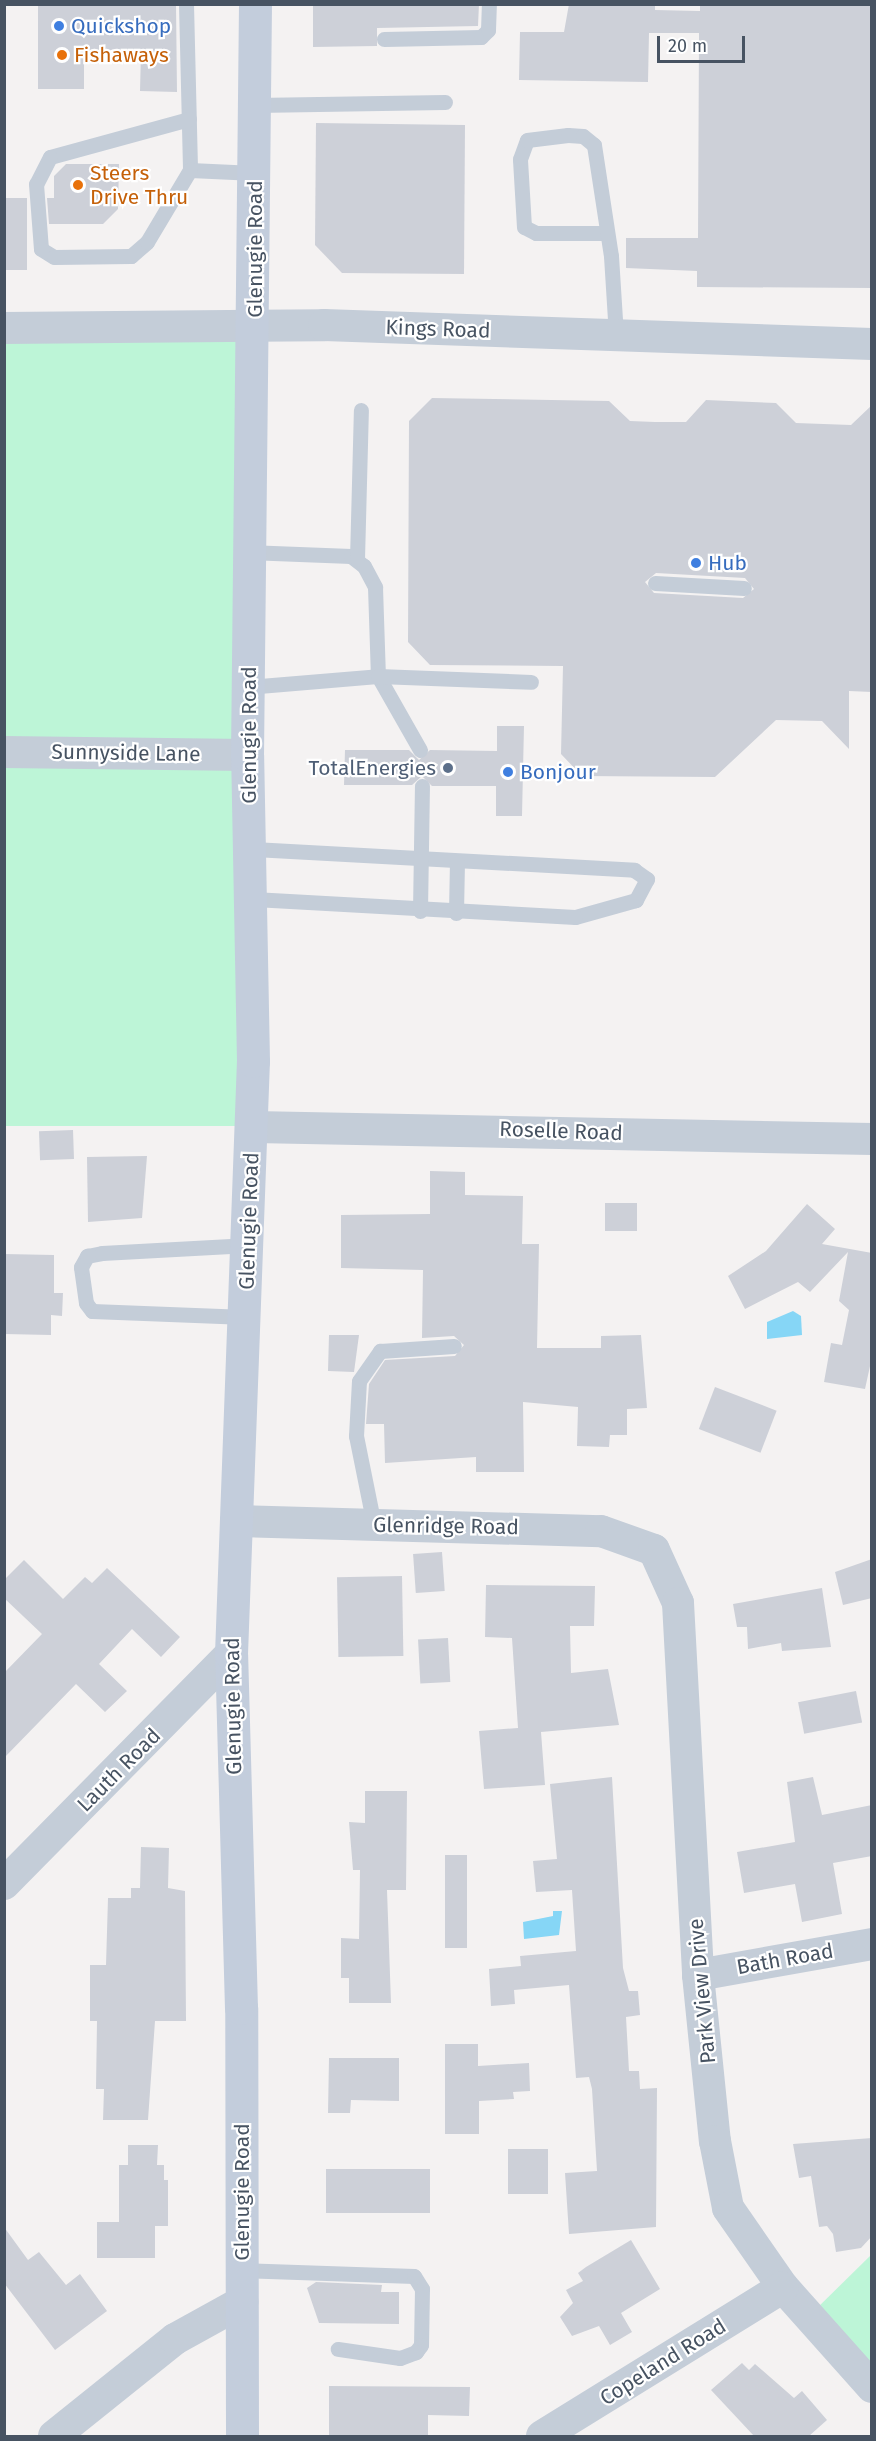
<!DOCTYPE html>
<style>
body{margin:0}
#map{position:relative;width:876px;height:2441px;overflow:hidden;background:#f4f2f2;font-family:"Fira Sans",sans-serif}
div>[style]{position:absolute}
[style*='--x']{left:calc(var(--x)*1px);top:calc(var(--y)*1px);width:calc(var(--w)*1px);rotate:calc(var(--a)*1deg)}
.green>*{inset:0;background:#bdf5d7;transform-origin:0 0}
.water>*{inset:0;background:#86d6f6}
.building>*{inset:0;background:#cdd0d8;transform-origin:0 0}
.lane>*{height:15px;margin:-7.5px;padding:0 7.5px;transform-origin:7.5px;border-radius:7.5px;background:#c4cdd8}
.street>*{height:32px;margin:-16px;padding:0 16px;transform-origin:16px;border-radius:16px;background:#c4cdd8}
.secondary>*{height:33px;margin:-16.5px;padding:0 16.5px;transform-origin:16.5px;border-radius:16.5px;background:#c3cddc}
.dots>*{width:16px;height:16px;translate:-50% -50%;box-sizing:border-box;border:3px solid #fff;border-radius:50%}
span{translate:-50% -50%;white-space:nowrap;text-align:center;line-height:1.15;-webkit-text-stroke:4.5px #fff;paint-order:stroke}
.shop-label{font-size:21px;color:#366cbe}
.left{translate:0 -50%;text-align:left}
.food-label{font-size:21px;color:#c56008}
.street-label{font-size:21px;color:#475362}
.service-label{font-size:21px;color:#4e5e75}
.right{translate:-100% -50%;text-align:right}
.frame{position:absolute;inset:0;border:6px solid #475362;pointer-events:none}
.scale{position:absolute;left:657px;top:36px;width:88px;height:27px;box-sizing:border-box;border:3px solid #475362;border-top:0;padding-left:8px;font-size:18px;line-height:21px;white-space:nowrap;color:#475362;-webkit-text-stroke:4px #fff;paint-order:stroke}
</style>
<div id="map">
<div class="green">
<div style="left:255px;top:326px;width:800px;height:250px;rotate:90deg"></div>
<div style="clip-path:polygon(871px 2255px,871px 2389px,810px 2315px)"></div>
</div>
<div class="water">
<div style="clip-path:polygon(793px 1311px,801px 1316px,802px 1335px,767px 1339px,767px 1322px)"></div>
<div style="clip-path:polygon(553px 1911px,562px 1911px,559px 1935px,524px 1939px,523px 1922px,553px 1916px)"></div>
</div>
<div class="building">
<div style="clip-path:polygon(38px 4px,176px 4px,177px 92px,140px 91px,141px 51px,84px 51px,84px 89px,38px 89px)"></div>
<div style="clip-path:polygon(313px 4px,479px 4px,478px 26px,377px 28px,377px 46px,313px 47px)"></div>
<div style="clip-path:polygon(569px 4px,655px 4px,655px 10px,700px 11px,700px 4px,872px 4px,872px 288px,697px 287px,697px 271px,626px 268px,626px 238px,698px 238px,699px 33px,649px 33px,648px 82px,519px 80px,520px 32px,564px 32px)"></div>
<div style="clip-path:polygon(316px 123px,465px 125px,464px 274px,342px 273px,315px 245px)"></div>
<div style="clip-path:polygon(66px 164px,119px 164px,118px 209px,103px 224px,49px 224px,47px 198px,54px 198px,54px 176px)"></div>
<div style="left:4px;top:198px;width:23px;height:72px"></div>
<div style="clip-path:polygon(evenodd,432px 398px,609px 401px,630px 421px,655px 422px,686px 422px,706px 400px,776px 403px,796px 423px,851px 425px,872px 405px,872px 692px,849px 691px,849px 749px,822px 721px,776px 720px,715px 777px,582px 776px,561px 754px,563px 666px,430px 665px,408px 642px,409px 421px,432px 398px,656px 573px,745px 578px,754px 589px,743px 598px,654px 593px,645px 582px,656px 573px)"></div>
<div style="clip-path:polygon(497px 726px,524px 726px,522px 816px,496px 816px,496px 786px,432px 786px,422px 776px,412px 785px,344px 785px,345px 750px,409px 750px,419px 760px,430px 750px,497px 751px)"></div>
<div style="left:73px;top:1130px;width:29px;height:34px;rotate:88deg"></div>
<div style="clip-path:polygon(147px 1156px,142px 1218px,88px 1222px,87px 1157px)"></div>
<div style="clip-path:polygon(430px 1171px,465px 1172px,465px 1195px,523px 1196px,522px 1244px,539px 1244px,537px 1348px,601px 1348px,601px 1336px,641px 1335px,647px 1408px,627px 1409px,627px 1435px,610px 1435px,609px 1447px,577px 1446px,578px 1407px,523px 1402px,524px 1472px,476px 1472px,476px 1457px,385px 1463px,384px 1424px,366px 1424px,369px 1384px,385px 1360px,455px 1356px,464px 1345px,454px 1336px,422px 1338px,423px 1270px,341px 1268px,341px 1215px,430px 1214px)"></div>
<div style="left:605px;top:1203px;width:32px;height:28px"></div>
<div style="clip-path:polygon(807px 1204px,835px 1229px,822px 1244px,872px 1253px,872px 1357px,865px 1389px,824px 1382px,831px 1343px,842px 1345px,849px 1310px,839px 1301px,848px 1252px,810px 1292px,798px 1282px,745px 1309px,728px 1276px,766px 1251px)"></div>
<div style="clip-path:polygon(4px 1254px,54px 1255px,54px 1293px,63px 1293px,62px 1316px,51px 1315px,51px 1335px,4px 1334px)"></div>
<div style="clip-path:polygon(329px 1335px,359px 1335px,354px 1372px,328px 1371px)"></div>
<div style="left:715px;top:1387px;width:66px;height:45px;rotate:21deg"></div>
<div style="left:442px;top:1552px;width:39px;height:29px;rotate:86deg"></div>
<div style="clip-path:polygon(872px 1559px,872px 1598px,843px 1605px,835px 1572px)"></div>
<div style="clip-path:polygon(24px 1560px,63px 1599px,85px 1577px,92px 1583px,107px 1568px,180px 1637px,161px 1657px,132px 1629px,99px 1664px,127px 1691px,105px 1712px,76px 1684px,4px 1758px,4px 1673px,42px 1634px,4px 1598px,4px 1580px)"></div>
<div style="left:402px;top:1576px;width:80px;height:65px;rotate:89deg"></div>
<div style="clip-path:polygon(486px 1585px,595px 1586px,594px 1626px,570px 1626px,571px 1673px,608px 1669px,619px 1725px,541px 1732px,545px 1785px,484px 1789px,479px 1731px,518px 1728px,512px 1638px,485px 1637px)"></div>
<div style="clip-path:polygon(822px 1588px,831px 1647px,782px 1651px,781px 1643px,748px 1649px,747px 1627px,737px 1627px,733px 1604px)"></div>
<div style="left:448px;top:1638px;width:44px;height:30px;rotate:87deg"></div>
<div style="left:856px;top:1691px;width:32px;height:59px;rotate:79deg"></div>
<div style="clip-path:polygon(612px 1777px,623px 1968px,629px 1991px,638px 1991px,640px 2015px,626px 2017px,629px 2071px,639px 2071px,640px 2089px,657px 2088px,656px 2227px,569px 2234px,565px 2173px,597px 2171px,592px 2089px,589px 2077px,576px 2078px,569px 1985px,514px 1990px,515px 2004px,491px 2006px,489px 1969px,521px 1966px,520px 1956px,576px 1951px,572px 1890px,536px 1892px,533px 1861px,557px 1859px,550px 1784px)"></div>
<div style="clip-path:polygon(813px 1777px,822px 1815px,872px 1805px,872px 1856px,833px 1863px,842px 1914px,802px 1922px,795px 1884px,744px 1893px,737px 1852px,795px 1842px,787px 1782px)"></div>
<div style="clip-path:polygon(365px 1791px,407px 1791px,406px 1890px,387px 1890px,391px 2003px,349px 2003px,349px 1978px,341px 1978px,341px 1938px,359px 1939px,360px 1870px,353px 1870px,349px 1822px,365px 1823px)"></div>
<div style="clip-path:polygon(141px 1847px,169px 1848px,168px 1888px,185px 1891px,186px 2021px,155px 2021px,148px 2120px,103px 2120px,104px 2089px,96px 2089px,97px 2021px,90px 2021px,90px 1965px,106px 1965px,108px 1898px,131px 1898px,131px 1888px,140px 1888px)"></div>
<div style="left:445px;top:1855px;width:22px;height:93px"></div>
<div style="clip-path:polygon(445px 2044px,478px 2044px,478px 2066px,529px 2063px,530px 2091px,513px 2092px,514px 2099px,479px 2101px,479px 2134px,445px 2134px)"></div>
<div style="clip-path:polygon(329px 2058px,399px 2058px,399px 2101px,351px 2100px,350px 2113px,328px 2113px)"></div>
<div style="clip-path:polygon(872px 2138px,872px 2236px,861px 2248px,836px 2252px,833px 2234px,827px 2226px,819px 2227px,811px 2176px,799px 2178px,793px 2144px)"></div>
<div style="clip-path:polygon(128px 2145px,158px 2145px,157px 2165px,164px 2165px,164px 2180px,168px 2180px,168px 2226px,155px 2226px,155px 2258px,97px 2258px,97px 2222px,119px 2222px,119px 2165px,128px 2165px)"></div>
<div style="left:508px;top:2149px;width:40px;height:45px"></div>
<div style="left:326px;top:2169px;width:104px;height:44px"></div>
<div style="clip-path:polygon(4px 2227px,28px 2260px,39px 2252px,66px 2285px,80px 2274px,107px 2311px,55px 2350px,4px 2283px)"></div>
<div style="clip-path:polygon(631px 2240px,660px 2289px,621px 2313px,632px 2332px,610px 2345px,599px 2326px,572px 2336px,560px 2317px,573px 2303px,566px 2290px,583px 2281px,578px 2273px,586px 2267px)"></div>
<div style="clip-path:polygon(316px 2282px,382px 2285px,381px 2292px,399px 2292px,399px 2324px,319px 2323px,307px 2288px)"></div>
<div style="clip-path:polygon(742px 2363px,749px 2370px,755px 2364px,794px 2398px,802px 2391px,827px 2420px,809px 2436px,754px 2436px,711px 2390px)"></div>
<div style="clip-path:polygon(329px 2386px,470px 2387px,469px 2416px,428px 2415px,428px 2436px,329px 2436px)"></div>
</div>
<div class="lane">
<div style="--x:186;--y:4;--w:166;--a:88.6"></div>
<div style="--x:190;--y:170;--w:65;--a:2.6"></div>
<div style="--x:384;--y:39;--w:97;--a:-1.2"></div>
<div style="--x:481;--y:37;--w:10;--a:-45"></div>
<div style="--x:488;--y:30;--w:26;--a:-88"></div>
<div style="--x:255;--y:105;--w:190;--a:-0.9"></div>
<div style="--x:189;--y:119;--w:144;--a:164.7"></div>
<div style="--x:50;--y:157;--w:30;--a:117"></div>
<div style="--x:36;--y:184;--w:65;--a:85.6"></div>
<div style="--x:41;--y:249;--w:15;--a:32"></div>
<div style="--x:54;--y:257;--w:77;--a:-0.7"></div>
<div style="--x:131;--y:256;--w:21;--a:-41"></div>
<div style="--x:147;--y:242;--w:84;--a:-59.2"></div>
<div style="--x:605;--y:233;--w:69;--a:180"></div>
<div style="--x:536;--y:233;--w:13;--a:-153"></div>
<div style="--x:524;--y:227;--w:68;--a:-93.4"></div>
<div style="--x:520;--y:159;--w:20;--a:-70"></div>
<div style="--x:527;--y:140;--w:41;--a:-7"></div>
<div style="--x:568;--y:135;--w:15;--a:4"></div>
<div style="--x:583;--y:136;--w:14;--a:39"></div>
<div style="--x:594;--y:145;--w:112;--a:81.3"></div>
<div style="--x:611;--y:256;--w:79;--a:86.4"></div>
<div style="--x:250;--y:552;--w:101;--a:2.3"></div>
<div style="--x:351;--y:556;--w:16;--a:38"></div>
<div style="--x:364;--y:566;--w:24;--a:62"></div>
<div style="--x:375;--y:587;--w:89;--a:88.1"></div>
<div style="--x:378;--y:676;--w:85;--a:60.4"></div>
<div style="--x:357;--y:559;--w:149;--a:-88.5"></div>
<div style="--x:655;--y:583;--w:89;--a:3.2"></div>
<div style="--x:248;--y:687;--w:130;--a:-4.8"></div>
<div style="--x:378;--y:676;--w:153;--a:2.2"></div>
<div style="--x:252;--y:849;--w:383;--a:3.1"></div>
<div style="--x:634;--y:870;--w:16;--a:35"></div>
<div style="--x:647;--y:879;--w:24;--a:118"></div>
<div style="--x:636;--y:900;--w:63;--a:164.4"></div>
<div style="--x:575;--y:917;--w:324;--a:-176.8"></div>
<div style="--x:420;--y:911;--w:125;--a:-89.1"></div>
<div style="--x:456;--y:913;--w:51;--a:-88.9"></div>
<div style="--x:246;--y:1317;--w:154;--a:-177.8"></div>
<div style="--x:92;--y:1311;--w:10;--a:-127"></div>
<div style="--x:86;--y:1303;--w:36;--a:-98"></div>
<div style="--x:81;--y:1267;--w:13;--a:-61"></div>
<div style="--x:87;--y:1256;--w:15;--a:-11"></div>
<div style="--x:102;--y:1253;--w:147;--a:-3.1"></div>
<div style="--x:374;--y:1525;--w:91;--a:-101.4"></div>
<div style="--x:356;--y:1436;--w:55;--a:-86.9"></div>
<div style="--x:359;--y:1381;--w:37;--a:-55"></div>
<div style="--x:380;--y:1351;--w:74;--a:-3.9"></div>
<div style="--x:242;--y:2270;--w:172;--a:2"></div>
<div style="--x:414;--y:2276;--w:15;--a:58"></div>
<div style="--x:422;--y:2289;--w:56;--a:91"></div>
<div style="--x:421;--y:2345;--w:9;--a:126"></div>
<div style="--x:416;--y:2352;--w:17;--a:159"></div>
<div style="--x:400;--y:2358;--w:63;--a:-171.7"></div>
</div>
<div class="street">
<div style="--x:4;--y:328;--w:320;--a:-0.5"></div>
<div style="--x:324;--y:325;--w:548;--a:1.99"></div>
<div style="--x:4;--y:752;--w:243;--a:0.7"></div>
<div style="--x:252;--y:1127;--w:620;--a:1.11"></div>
<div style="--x:236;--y:1521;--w:365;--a:1.6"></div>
<div style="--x:601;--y:1531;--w:56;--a:19.7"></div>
<div style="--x:654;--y:1550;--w:58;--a:65.6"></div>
<div style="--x:678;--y:1603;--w:373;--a:86.9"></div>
<div style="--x:698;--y:1975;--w:167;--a:84.2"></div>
<div style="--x:715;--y:2141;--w:68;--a:79"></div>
<div style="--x:728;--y:2208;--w:96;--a:55.2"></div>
<div style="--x:783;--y:2287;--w:134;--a:48.3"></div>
<div style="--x:4;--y:1884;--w:323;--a:-45.4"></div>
<div style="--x:698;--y:1975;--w:177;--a:-10.1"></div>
<div style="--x:54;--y:2436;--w:155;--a:-38.7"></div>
<div style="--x:175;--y:2339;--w:77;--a:-28.9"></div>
<div style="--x:542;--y:2436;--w:283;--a:-31.7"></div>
</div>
<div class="secondary">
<div style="--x:242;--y:2436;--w:428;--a:-90.1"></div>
<div style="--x:241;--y:2008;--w:354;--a:-91.6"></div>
<div style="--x:231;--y:1654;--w:593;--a:-87.88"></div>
<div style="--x:253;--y:1061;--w:306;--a:-91.1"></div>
<div style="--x:247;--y:755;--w:751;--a:-89.39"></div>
</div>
<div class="dots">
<div style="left:59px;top:26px;background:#3f7fe0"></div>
<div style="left:62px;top:55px;background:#e8710a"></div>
<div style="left:78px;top:185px;background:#e8710a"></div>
<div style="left:696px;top:563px;background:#3f7fe0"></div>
<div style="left:448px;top:768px;background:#5c6f8a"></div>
<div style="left:508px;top:772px;background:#3f7fe0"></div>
</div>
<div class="shop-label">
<span class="left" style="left:71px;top:26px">Quickshop</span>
<span class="left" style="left:708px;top:563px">Hub</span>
<span class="left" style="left:520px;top:772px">Bonjour</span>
</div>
<div class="food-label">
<span class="left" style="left:74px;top:55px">Fishaways</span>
<span class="left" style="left:90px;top:185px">Steers<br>Drive Thru</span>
</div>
<div class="street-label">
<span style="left:255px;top:249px;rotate:-90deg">Glenugie Road</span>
<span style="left:438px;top:329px;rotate:2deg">Kings Road</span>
<span style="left:249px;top:735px;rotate:-90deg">Glenugie Road</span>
<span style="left:126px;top:753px;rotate:1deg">Sunnyside Lane</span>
<span style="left:561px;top:1131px;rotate:2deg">Roselle Road</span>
<span style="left:249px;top:1221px;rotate:-88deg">Glenugie Road</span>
<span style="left:446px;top:1526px;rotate:1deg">Glenridge Road</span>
<span style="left:233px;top:1706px;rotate:-91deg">Glenugie Road</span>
<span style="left:119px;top:1770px;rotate:-45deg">Lauth Road</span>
<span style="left:785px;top:1959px;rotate:-10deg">Bath Road</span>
<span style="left:702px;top:1991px;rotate:-95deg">Park View Drive</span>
<span style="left:242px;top:2192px;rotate:-90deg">Glenugie Road</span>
<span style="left:663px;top:2362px;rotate:-32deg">Copeland Road</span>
</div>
<div class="service-label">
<span class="right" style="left:436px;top:768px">TotalEnergies</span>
</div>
<div class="frame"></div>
<div class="scale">20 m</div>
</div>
